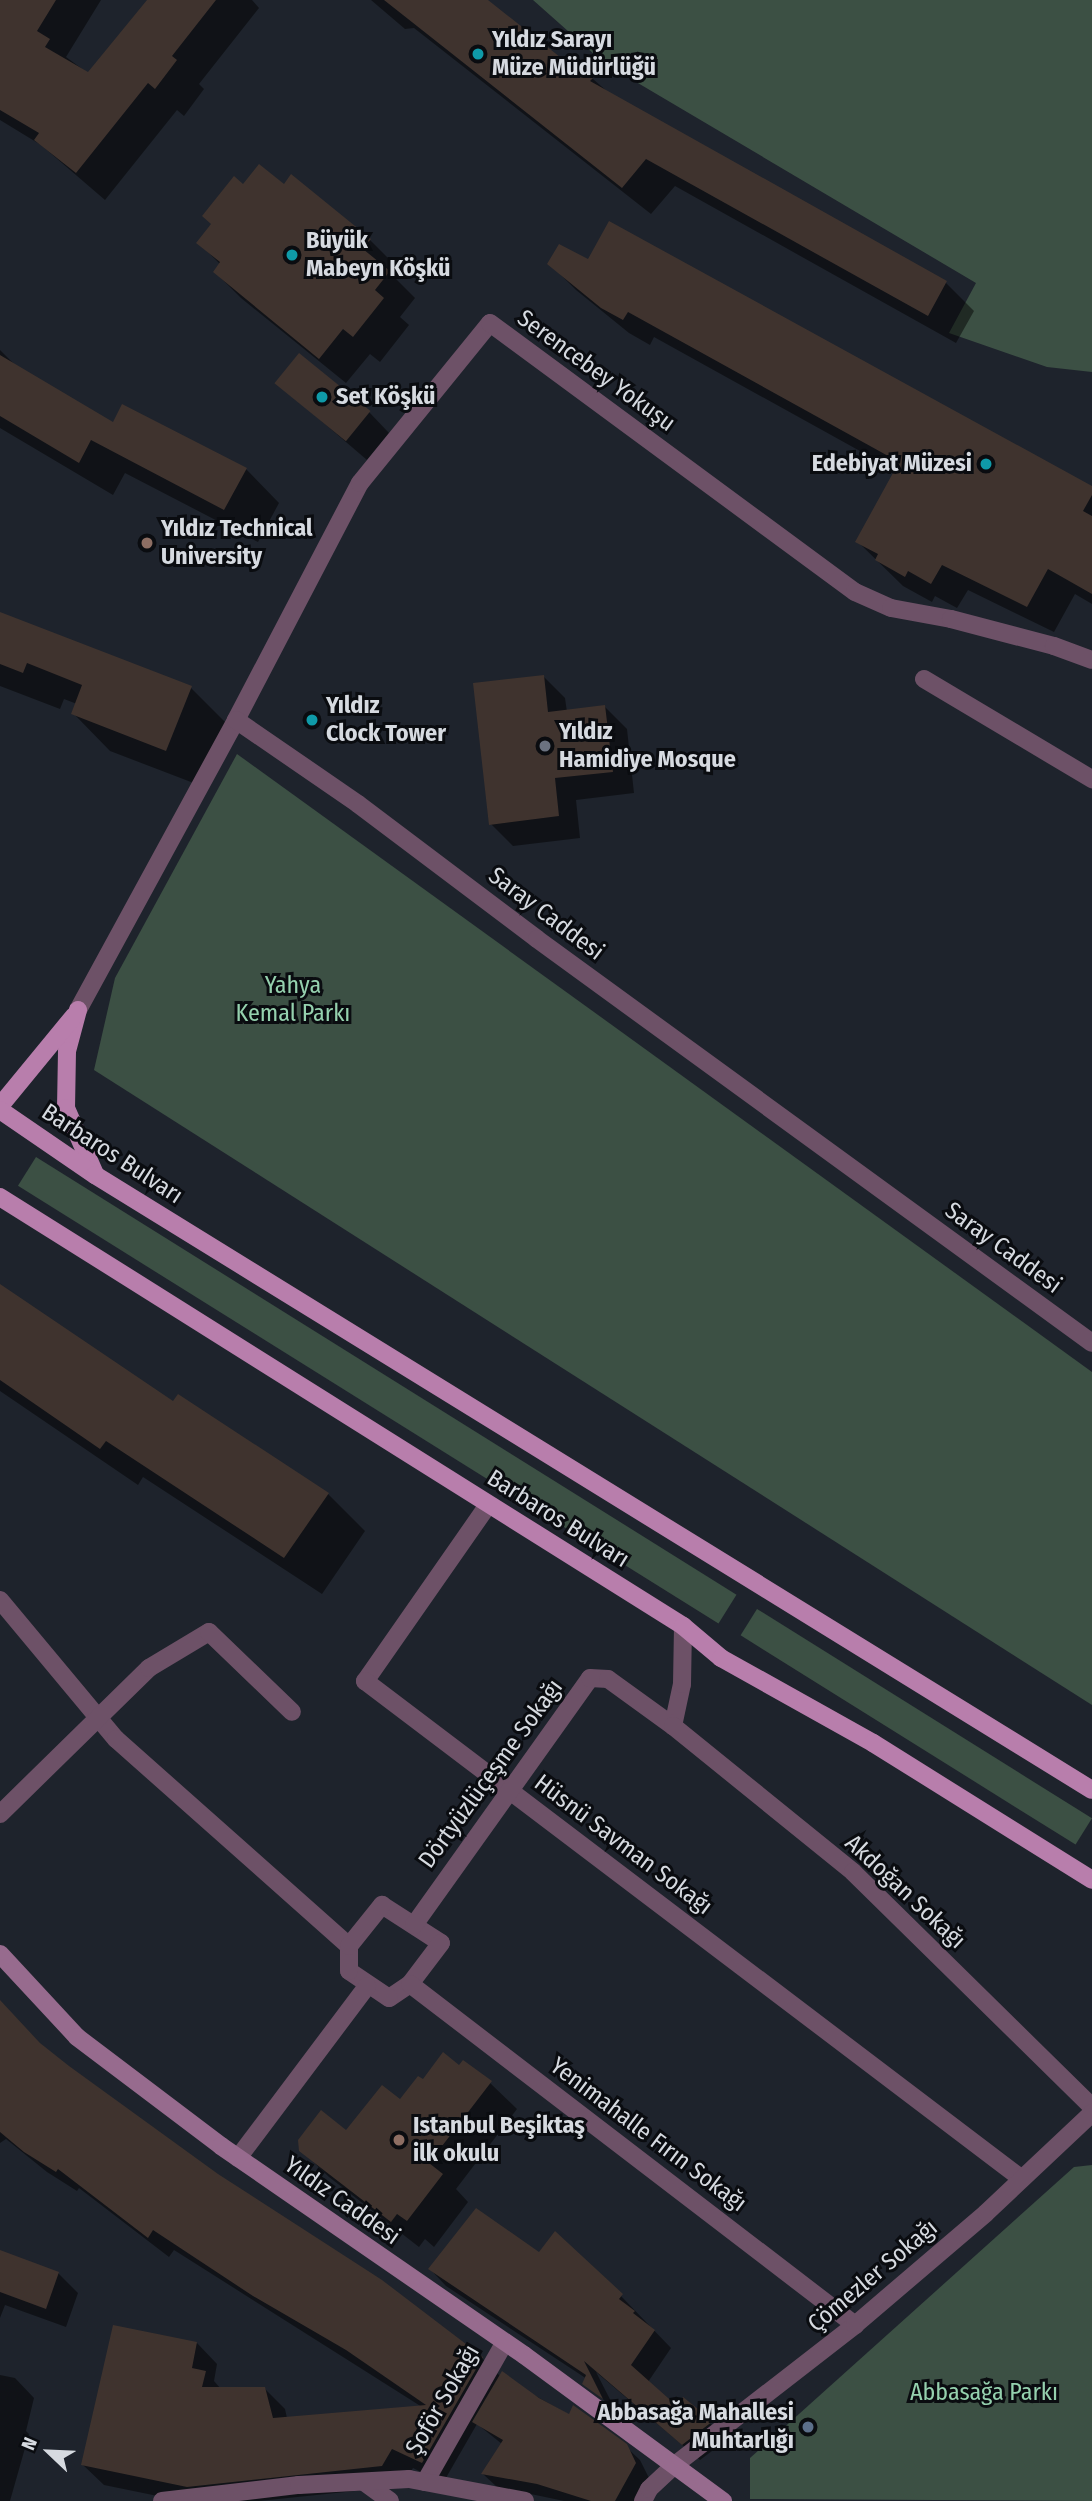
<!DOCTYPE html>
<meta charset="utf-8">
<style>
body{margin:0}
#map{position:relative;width:1092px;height:2501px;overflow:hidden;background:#1e232c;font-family:"Fira Sans Condensed",sans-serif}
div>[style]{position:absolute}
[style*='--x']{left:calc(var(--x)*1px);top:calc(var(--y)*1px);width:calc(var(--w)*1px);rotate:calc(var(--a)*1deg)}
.green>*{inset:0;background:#3c5044;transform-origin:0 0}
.shadow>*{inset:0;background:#0007}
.building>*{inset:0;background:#3f332e;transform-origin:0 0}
.street>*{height:18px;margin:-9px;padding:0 9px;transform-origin:9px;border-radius:9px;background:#6d5167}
.secondary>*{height:18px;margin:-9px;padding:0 9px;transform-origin:9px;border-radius:9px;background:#976b8e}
.primary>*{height:18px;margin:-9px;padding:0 9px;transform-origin:9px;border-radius:9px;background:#b87eac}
.dots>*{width:19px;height:19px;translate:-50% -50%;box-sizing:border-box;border:4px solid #0a0c10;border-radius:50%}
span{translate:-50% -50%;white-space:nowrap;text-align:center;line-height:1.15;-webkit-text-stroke:6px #0a0c10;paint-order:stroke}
.poi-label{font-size:24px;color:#d6dae0;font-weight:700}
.left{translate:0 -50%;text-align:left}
.right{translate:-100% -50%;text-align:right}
.street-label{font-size:24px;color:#d6dae0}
.park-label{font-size:24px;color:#95d1ae}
.north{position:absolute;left:14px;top:2417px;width:70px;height:70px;-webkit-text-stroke:5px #0a0c10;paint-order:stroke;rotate:293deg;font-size:19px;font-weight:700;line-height:28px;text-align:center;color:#d6dae0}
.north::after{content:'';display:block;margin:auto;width:24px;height:32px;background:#d6dae0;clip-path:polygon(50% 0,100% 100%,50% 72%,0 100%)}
</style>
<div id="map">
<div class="green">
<div style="clip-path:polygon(533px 0,1092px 0,1092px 372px,1047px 367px,949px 333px,976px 283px,604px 63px)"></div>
<div style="clip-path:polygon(237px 754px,1092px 1372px,1092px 1705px,94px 1070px,115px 978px)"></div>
<div style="left:36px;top:1157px;width:826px;height:34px;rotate:32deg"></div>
<div style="left:757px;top:1609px;width:395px;height:31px;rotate:32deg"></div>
<div style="clip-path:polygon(1092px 2165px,1092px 2501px,750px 2499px,750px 2458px,1074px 2167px)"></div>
</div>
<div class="shadow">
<div style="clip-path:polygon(0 0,101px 0,66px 57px,89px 74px,149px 0,252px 0,259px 8px,199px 84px,204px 89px,184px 116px,177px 110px,105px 200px,41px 145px,0 120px)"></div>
<div style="clip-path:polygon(371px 0,485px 0,565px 63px,569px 58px,609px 93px,946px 283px,974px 311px,956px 343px,675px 186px,651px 214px,414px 28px,405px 29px)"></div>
<div style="clip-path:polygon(244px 187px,284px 187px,370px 240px,396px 266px,390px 273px,415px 298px,400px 317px,409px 325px,380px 362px,370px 354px,346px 383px,241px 298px,215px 272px,221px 265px,198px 242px)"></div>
<div style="clip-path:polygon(589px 261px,1092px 488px,1092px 604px,1075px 594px,1054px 632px,968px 590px,957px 608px,935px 596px,932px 602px,903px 586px,857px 541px,896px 471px,654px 337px,650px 345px,629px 333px,576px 290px,550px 264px)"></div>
<div style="clip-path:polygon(0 350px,19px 369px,113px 424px,246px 469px,279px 503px,258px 542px,125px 473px,113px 495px,0 428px)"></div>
<div style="clip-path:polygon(277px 383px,369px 412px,389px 433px,367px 460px)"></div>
<div style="clip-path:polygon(0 614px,191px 688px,228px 725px,204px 787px,110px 751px,73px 713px,77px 704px,64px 699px,60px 709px,0 686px)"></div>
<div style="clip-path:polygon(543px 676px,565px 698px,567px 712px,605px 707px,627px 729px,634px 793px,576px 800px,580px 838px,513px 846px,491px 824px)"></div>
<div style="clip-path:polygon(0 1287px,173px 1404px,328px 1494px,365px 1531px,322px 1594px,143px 1477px,138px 1485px,0 1391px)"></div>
<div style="clip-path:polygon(0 2001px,45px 2049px,217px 2176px,482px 2358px,500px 2376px,625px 2446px,640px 2460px,649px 2478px,636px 2501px,564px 2501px,497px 2487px,483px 2474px,502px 2444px,477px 2424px,443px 2483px,413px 2468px,403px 2486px,259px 2501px,182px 2501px,104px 2485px,83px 2465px,197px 2343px,217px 2364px,214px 2381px,221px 2389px,264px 2388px,285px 2409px,287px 2418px,422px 2407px,174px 2250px,169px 2257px,79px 2188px,77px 2191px,47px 2172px,6px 2139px,0 2143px)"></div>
<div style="clip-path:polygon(460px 2067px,490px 2083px,517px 2109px,456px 2189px,468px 2202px,434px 2247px,425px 2239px,419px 2247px,329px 2177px,301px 2150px,347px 2133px,400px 2101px,423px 2081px)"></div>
<div style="clip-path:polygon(0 2252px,58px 2273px,78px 2293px,66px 2327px,5px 2305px,0 2318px)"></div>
<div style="clip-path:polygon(540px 2254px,621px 2296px,671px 2348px,648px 2382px,677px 2408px,683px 2400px,728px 2439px,700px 2460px,596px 2372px,616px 2411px,585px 2383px,587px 2379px,446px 2286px,430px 2269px)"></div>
<div style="clip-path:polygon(0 2375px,15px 2378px,34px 2398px,26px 2431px,29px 2434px,10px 2501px,0 2501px)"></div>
</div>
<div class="building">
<div style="clip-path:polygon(0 0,56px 0,37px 31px,50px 39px,45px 47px,88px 72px,147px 0,216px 0,172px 56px,177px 60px,155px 89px,148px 83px,76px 173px,34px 140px,39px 133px,0 110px)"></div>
<div style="clip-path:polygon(384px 0,488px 0,565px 61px,569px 56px,595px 76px,590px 81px,947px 281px,928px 316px,646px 159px,622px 188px)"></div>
<div style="clip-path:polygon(259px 164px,284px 184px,291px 174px,371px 239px,363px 249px,390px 271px,375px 290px,384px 298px,353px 337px,343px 329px,319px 359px,213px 272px,220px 262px,196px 243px,211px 224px,202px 216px,234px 176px,243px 184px)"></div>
<div style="clip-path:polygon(609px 221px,1092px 486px,1092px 495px,1083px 511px,1092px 516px,1092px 594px,1048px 569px,1027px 607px,942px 565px,931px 584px,908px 571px,905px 577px,875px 560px,878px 554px,855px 542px,899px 462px,628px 312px,623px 320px,601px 308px,547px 264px,559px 244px,588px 259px)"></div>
<div style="left:299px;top:353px;width:92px;height:39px;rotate:39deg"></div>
<div style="clip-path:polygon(0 355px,113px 422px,122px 404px,247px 468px,224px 510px,91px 440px,79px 463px,0 416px)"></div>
<div style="clip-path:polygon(0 612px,192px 686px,166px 751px,71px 714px,82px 685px,27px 663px,23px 673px,0 664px)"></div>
<div style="clip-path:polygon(544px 675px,548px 712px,605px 705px,613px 772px,555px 778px,559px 816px,489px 825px,473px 683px)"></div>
<div style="clip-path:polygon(0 1284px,173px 1401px,178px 1394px,329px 1493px,284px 1558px,106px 1441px,100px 1449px,0 1380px)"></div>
<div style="clip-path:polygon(0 2000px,40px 2043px,69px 2066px,218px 2174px,382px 2280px,483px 2357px,422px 2463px,392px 2449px,382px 2466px,187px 2487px,81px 2465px,113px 2325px,197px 2342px,192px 2368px,206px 2371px,202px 2387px,265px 2387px,273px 2418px,426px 2405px,346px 2350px,253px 2296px,153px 2230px,148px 2238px,58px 2169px,56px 2172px,24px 2152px,0 2132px)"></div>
<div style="clip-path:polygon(443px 2052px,459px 2065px,463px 2060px,492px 2081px,429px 2163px,443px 2174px,407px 2221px,397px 2214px,391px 2222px,299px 2151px,298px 2140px,321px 2110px,346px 2130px,382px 2085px,400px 2099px,418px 2076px,423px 2079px)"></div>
<div style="clip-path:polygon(476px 2208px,539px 2252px,555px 2231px,623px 2294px,619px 2299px,635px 2311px,633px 2313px,655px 2330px,631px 2365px,677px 2406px,683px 2397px,713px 2421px,682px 2445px,584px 2361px,603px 2399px,582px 2384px,586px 2375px,428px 2269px)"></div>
<div style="clip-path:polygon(0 2250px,59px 2272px,46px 2309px,0 2292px)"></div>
<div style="clip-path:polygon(502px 2371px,539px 2398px,569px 2414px,573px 2405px,627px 2444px,636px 2463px,615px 2501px,591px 2501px,537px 2484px,481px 2474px,503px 2440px,472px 2422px)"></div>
</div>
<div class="street">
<div style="--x:924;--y:679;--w:196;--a:30.8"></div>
<div style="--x:236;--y:720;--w:267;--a:-62.4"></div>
<div style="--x:360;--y:483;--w:206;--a:-50.9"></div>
<div style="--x:490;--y:323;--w:453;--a:36.4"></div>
<div style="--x:855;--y:592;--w:39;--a:24"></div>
<div style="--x:891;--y:608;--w:61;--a:10.4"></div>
<div style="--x:951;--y:619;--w:106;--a:14.7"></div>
<div style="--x:1054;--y:646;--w:40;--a:20.2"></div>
<div style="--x:78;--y:1010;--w:330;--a:-61.4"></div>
<div style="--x:236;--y:720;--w:148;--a:34.5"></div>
<div style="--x:358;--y:804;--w:224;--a:37"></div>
<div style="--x:537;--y:939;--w:686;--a:36.05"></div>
<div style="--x:488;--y:1505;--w:215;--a:124.9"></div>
<div style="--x:365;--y:1681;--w:824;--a:37.16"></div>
<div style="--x:0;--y:1600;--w:181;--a:50.2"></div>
<div style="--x:116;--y:1739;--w:312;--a:41.6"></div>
<div style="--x:673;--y:1726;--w:43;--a:-77.9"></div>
<div style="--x:682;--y:1684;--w:58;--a:-89"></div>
<div style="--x:0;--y:1814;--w:209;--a:-44.4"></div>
<div style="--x:149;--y:1668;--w:70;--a:-31"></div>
<div style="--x:209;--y:1632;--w:115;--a:43.9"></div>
<div style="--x:382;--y:1905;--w:70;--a:32.8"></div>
<div style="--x:441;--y:1943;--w:51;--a:127.1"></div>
<div style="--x:410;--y:1984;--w:25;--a:146"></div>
<div style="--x:389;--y:1998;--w:48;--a:-146"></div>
<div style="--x:349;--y:1971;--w:25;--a:-90"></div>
<div style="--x:349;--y:1946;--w:53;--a:-51.2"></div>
<div style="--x:414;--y:1925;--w:303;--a:-54.5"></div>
<div style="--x:590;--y:1678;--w:18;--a:3"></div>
<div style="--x:608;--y:1679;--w:80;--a:35.9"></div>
<div style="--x:673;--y:1726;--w:232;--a:39"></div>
<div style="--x:853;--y:1872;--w:335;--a:44.5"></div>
<div style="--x:410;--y:1984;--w:561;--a:37.46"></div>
<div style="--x:238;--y:2158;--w:215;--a:-53.1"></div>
<div style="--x:364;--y:2482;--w:32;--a:36"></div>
<div style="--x:425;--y:2482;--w:161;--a:-60.3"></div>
<div style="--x:162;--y:2501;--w:138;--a:-6.7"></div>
<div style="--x:299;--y:2485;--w:110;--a:-3.1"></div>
<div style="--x:409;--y:2479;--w:118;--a:10.7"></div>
<div style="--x:643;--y:2501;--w:13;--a:-63"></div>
<div style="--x:649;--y:2489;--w:37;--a:-43"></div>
<div style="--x:676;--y:2464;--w:227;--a:-37.8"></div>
<div style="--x:855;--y:2325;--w:172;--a:-40.5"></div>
<div style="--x:986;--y:2213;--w:146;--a:-43.3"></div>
</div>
<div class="secondary">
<div style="--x:0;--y:1954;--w:113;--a:47.1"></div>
<div style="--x:77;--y:2037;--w:181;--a:37.1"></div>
<div style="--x:221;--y:2146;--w:368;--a:34.6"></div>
<div style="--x:524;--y:2355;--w:247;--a:36.3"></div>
</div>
<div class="primary">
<div style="--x:78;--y:1010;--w:42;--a:105"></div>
<div style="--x:67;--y:1051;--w:57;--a:91"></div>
<div style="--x:66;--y:1108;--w:72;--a:66.3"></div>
<div style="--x:0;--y:1106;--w:117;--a:-50.6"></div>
<div style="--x:0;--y:1110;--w:115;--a:34.4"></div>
<div style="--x:95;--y:1175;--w:1171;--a:31.67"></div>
<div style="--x:0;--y:1197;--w:807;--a:32.13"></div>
<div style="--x:683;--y:1626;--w:50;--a:40.1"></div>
<div style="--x:721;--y:1658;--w:174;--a:29.2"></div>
<div style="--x:873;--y:1743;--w:258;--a:32"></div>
</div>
<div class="dots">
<div style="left:478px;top:54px;background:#0f9aa8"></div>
<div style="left:292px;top:255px;background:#0f9aa8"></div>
<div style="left:322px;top:397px;background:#0f9aa8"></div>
<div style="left:986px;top:464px;background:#0f9aa8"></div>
<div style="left:147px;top:543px;background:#8d6e63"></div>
<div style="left:312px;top:720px;background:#0f9aa8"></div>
<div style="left:545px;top:746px;background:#6b7280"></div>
<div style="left:399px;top:2140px;background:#8d6e63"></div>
<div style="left:808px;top:2427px;background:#5c6f8a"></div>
</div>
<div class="poi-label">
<span class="left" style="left:492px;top:54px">Yıldız Sarayı<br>Müze Müdürlüğü</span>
<span class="left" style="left:306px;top:255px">Büyük<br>Mabeyn Köşkü</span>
<span class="left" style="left:336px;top:397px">Set Köşkü</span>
<span class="right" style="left:972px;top:464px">Edebiyat Müzesi</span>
<span class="left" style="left:161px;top:543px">Yıldız Technical<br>University</span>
<span class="left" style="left:326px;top:720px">Yıldız<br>Clock Tower</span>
<span class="left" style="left:559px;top:746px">Yıldız<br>Hamidiye Mosque</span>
<span class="left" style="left:413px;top:2140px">Istanbul Beşiktaş<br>ilk okulu</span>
<span class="right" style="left:794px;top:2427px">Abbasağa Mahallesi<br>Muhtarlığı</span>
</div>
<div class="street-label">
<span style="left:596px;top:371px;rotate:36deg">Serencebey Yokuşu</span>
<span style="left:546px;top:914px;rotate:37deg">Saray Caddesi</span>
<span style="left:112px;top:1154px;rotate:33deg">Barbaros Bulvarı</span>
<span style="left:1003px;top:1248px;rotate:36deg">Saray Caddesi</span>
<span style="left:558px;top:1519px;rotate:32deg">Barbaros Bulvarı</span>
<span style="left:491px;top:1774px;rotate:-54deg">Dörtyüzlüçeşme Sokağı</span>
<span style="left:623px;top:1845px;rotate:37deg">Hüsnü Savman Sokağı</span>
<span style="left:905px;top:1892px;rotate:43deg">Akdoğan Sokağı</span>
<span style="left:648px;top:2135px;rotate:37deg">Yenimahalle Fırın Sokağı</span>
<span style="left:342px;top:2201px;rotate:35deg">Yıldız Caddesi</span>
<span style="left:873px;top:2276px;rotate:-40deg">Çömezler Sokağı</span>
<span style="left:443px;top:2400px;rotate:-60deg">Şoför Sokağı</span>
</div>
<div class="park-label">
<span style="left:293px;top:1000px">Yahya<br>Kemal Parkı</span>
<span style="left:984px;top:2393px">Abbasağa Parkı</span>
</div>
<div class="north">N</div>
</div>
